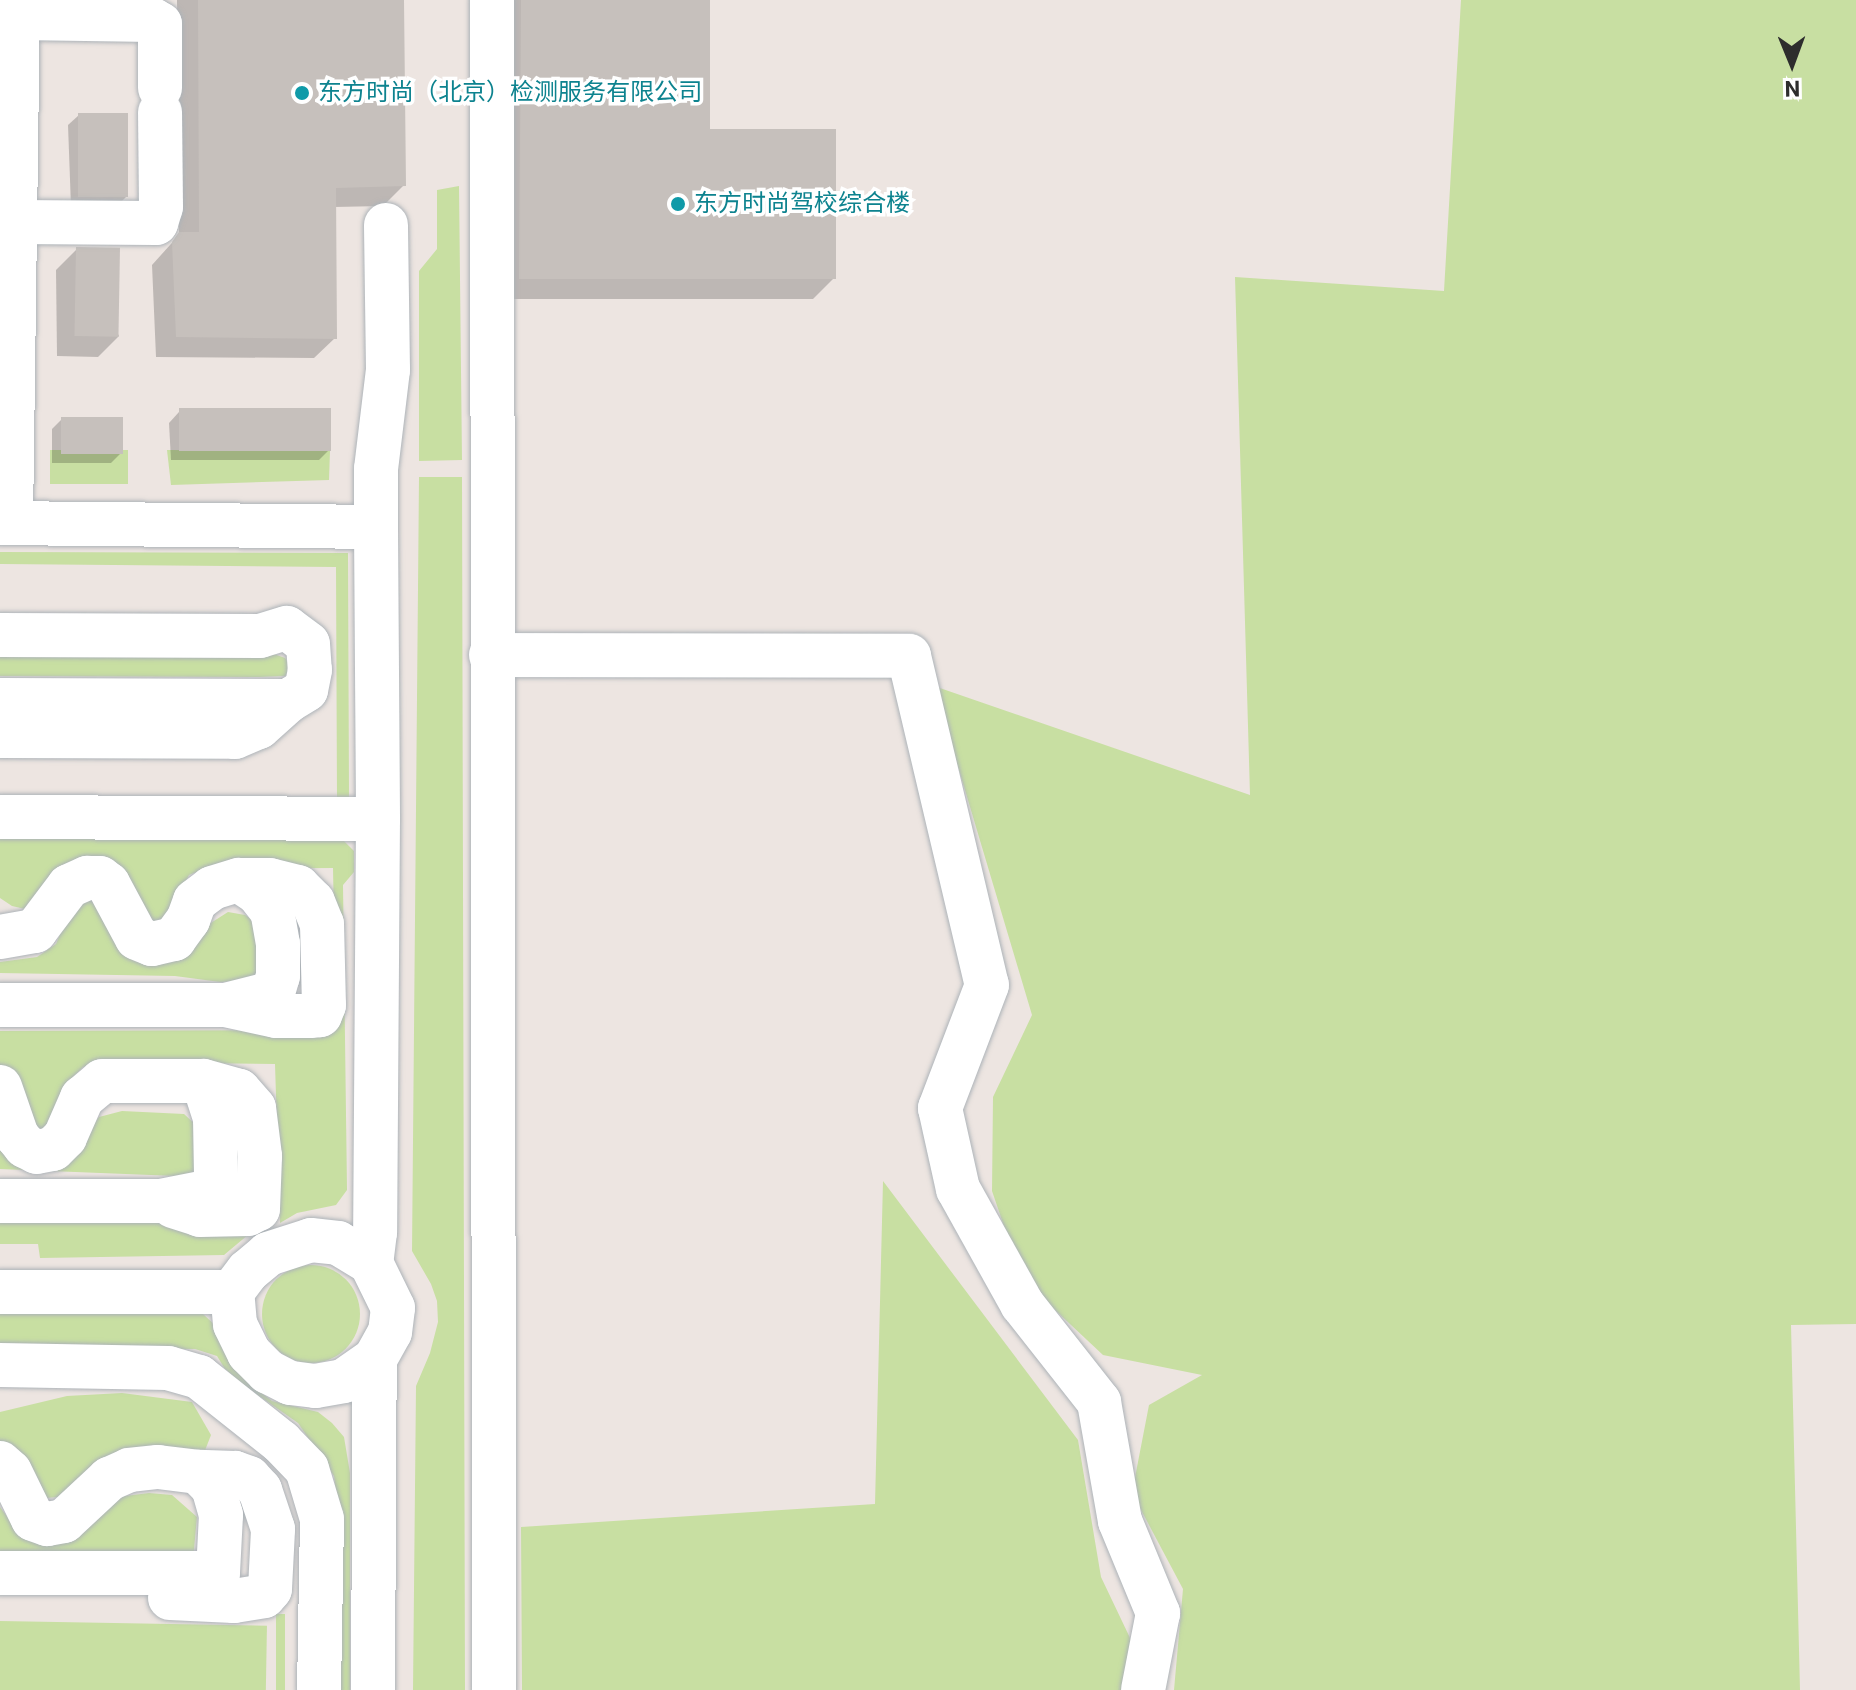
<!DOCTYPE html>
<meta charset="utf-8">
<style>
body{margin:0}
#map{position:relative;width:1856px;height:1690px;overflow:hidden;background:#ede5e1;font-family:Roboto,"Noto Sans SC",sans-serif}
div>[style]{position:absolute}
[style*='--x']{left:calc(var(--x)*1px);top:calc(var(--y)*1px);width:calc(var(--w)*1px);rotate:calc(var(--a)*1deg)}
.green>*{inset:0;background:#c8dfa2;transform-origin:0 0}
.round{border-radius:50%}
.shadow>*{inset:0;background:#0003}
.building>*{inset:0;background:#c6c0bc;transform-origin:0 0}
.roads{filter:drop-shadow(0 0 2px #adb3b8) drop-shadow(0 0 2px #adb3b8)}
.minor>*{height:44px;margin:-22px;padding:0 22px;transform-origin:22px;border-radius:22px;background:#fff}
.dots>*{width:22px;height:22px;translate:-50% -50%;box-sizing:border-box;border:4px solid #fff;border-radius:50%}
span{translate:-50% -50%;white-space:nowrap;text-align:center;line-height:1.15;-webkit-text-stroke:7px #fff;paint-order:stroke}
.culture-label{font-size:24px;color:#0d838f}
.left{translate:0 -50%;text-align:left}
.north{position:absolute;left:1752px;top:24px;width:80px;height:80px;-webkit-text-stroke:6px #fff;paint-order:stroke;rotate:179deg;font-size:22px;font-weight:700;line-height:32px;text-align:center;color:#2d2d2d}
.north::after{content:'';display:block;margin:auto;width:28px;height:36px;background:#2d2d2d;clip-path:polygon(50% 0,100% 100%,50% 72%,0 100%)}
</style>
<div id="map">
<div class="green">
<div style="clip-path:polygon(1461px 0,1856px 0,1856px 1324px,1791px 1325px,1800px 1690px,1174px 1690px,1183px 1589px,1132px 1493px,1149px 1405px,1202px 1375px,1103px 1355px,1022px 1279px,992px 1191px,993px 1097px,1032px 1015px,934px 686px,1250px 795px,1235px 277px,1444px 291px)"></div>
<div style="clip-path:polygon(459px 186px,462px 460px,419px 461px,419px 271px,437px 249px,437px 190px)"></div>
<div style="left:50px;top:450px;width:78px;height:34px"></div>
<div style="clip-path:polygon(167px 450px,330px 451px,329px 480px,171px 485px)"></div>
<div style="clip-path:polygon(419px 477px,462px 477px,465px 1690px,413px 1690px,416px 1386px,430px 1353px,438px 1322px,437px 1301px,431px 1284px,412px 1251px)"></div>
<div style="clip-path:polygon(0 552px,348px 553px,349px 801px,337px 800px,336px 567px,0 564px)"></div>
<div style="clip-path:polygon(0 652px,274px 654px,285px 658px,291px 667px,285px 676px,259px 677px,0 676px)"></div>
<div style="clip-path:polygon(0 837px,342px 839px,354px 851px,354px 872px,343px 885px,347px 1190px,336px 1205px,297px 1213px,280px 1223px,275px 1064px,100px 1062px,83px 1067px,72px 1078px,60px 1117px,37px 1134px,0 1068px,0 1031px,336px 1030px,333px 868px,204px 869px,189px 875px,159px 930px,130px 892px,25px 909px,12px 906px,0 898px)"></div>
<div style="clip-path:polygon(88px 892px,110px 920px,206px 926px,228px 912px,245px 915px,255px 922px,264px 980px,220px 982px,175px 976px,0 973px,0 962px,37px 957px,56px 944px,71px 908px)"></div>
<div style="clip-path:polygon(122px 1111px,184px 1114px,197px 1126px,201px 1177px,0 1169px,0 1139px,87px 1131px,99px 1117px)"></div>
<div style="clip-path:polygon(883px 1181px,1078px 1440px,1101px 1577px,1131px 1640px,1121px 1690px,522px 1690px,521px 1527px,875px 1504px)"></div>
<div style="clip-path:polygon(0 1222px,141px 1222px,255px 1229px,224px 1255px,40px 1258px,38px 1244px,0 1244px)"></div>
<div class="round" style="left:262px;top:1265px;width:98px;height:98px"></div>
<div style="clip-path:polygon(0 1313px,203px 1314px,216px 1326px,249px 1383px,272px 1401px,318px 1412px,332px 1423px,344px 1437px,350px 1473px,350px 1690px,335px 1690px,337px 1501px,334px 1476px,298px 1423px,248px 1388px,225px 1369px,217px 1356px,195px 1349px,0 1348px)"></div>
<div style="clip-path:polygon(122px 1393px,192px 1402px,211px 1435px,204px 1453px,70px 1496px,46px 1498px,0 1444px,0 1412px,67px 1396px)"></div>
<div style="clip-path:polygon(149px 1493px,172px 1495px,197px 1517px,193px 1560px,0 1556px,0 1507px,17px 1530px,125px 1496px)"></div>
<div style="left:276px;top:1614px;width:9px;height:76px"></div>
<div style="left:0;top:1621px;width:267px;height:69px;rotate:1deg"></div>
</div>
<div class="shadow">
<div style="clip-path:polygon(177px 0,403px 0,404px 185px,383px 206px,334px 207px,335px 338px,314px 358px,156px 357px,152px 265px,179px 235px)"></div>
<div style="clip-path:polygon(501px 0,708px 0,708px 131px,834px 278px,813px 299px,499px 299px)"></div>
<div style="clip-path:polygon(79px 115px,126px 197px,116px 207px,71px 207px,68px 125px)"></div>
<div style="clip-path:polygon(77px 249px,119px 336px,98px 357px,57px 356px,56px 270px)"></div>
<div style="clip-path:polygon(179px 412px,329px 450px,319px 460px,171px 460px,169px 423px)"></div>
<div style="clip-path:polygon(62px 419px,121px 453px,111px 463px,52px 463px,52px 429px)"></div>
</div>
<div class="building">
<div style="clip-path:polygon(198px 0,404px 0,406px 186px,336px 188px,337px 339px,176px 337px,172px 242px,179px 232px,199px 232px)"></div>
<div style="clip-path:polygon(521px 0,710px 0,710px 129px,836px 129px,836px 279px,519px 279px)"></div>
<div style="left:78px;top:113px;width:50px;height:84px"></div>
<div style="left:76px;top:247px;width:44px;height:89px;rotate:1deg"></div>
<div style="left:331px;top:408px;width:43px;height:152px;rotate:90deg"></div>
<div style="left:61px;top:417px;width:62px;height:37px"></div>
</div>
<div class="roads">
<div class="minor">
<div style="--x:492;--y:0;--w:1690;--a:89.93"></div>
<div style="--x:18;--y:18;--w:135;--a:0.8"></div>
<div style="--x:153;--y:20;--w:8;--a:30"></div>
<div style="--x:160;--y:24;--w:64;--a:90"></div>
<div style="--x:15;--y:222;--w:141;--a:0.4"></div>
<div style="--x:156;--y:223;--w:17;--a:-73"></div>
<div style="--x:161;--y:207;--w:95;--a:-90.6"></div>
<div style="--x:0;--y:523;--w:376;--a:0.6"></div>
<div style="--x:376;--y:527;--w:292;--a:89.6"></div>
<div style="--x:378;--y:819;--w:413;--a:90.4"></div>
<div style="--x:375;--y:1232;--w:31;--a:97"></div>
<div style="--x:11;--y:523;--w:523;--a:-89.23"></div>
<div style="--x:376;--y:527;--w:58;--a:-90"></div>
<div style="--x:376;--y:469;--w:100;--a:-83.1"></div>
<div style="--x:388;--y:370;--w:145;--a:-90.8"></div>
<div style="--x:0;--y:635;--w:260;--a:0.2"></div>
<div style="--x:260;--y:636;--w:28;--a:-17"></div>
<div style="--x:287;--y:628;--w:26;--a:37"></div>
<div style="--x:308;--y:644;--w:26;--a:86"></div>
<div style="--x:310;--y:670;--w:20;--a:101"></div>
<div style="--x:306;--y:690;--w:21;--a:149"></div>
<div style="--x:288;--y:701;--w:288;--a:-179.8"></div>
<div style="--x:491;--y:655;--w:418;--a:0.1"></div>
<div style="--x:909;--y:656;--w:338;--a:76.7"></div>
<div style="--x:987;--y:985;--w:132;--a:110.9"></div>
<div style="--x:940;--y:1108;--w:83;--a:77.5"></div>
<div style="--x:958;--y:1189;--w:132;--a:60.9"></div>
<div style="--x:1022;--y:1304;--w:125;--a:51.8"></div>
<div style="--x:1099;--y:1402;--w:121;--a:80"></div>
<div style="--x:1120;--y:1521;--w:100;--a:67.6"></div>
<div style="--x:1158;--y:1613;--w:78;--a:101"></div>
<div style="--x:0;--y:736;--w:235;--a:0.2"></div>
<div style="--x:235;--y:737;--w:26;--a:-23"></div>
<div style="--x:259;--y:727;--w:39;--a:-42"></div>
<div style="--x:0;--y:817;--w:378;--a:0.3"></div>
<div style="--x:0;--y:937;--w:36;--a:-10"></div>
<div style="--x:35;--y:931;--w:56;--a:-52.9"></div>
<div style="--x:69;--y:886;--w:20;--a:-24"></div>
<div style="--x:87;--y:878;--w:13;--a:0"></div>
<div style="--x:100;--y:878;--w:10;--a:37"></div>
<div style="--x:108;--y:884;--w:61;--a:61.8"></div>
<div style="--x:137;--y:938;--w:16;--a:22"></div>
<div style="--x:152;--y:944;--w:23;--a:-13"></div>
<div style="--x:174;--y:939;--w:24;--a:-54"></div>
<div style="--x:188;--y:920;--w:20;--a:-70"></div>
<div style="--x:195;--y:901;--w:21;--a:-37"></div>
<div style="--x:212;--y:888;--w:28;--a:-17"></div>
<div style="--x:239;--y:880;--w:31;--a:0"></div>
<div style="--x:270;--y:880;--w:29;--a:14"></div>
<div style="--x:298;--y:887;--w:21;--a:45"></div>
<div style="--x:313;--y:902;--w:24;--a:68"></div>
<div style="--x:322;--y:924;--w:81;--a:88.6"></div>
<div style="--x:324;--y:1005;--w:11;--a:112"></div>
<div style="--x:320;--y:1015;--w:10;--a:174"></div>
<div style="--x:310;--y:1016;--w:34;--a:180"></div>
<div style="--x:276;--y:1016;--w:52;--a:-167.8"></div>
<div style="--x:225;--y:1005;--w:225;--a:180"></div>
<div style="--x:225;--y:1005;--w:49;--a:-14"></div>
<div style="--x:273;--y:993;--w:18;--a:-74"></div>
<div style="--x:278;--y:976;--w:32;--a:-90"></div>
<div style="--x:278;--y:944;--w:34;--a:-100"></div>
<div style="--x:272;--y:911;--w:23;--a:-128"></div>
<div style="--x:258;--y:893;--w:23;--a:-146"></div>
<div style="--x:0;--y:1087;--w:52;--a:70.9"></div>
<div style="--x:17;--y:1136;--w:13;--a:51"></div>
<div style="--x:25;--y:1146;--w:13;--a:27"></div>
<div style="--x:37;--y:1152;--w:16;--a:-11"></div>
<div style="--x:53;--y:1149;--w:17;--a:-45"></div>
<div style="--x:65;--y:1137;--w:43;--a:-66.4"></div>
<div style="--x:82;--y:1098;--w:26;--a:-40"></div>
<div style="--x:102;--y:1081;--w:101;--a:0"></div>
<div style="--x:203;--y:1081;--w:39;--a:72"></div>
<div style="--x:215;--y:1118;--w:59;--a:89"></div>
<div style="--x:216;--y:1177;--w:13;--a:90"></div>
<div style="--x:216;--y:1190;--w:57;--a:168.9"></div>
<div style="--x:160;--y:1201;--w:160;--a:180"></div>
<div style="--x:173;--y:1206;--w:28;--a:18"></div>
<div style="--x:200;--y:1215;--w:48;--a:-1.2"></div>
<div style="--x:248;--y:1214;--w:11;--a:-27"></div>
<div style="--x:258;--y:1209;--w:53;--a:-87.8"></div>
<div style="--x:260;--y:1156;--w:48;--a:-97.1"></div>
<div style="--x:254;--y:1108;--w:23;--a:-131"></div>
<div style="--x:239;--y:1091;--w:37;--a:-164"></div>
<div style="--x:311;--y:1240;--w:27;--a:6"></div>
<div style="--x:338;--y:1243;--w:39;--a:31"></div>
<div style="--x:371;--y:1263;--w:50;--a:63.9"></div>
<div style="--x:393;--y:1308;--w:24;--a:97"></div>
<div style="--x:390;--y:1332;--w:31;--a:119"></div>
<div style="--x:375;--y:1359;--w:38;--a:145"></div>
<div style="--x:344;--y:1381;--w:29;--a:170"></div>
<div style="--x:315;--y:1386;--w:25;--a:-173"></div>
<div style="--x:290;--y:1383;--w:25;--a:-153"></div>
<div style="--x:268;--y:1372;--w:27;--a:-135"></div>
<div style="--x:249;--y:1353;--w:32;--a:-116"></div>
<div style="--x:235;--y:1324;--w:32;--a:-95"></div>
<div style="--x:232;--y:1292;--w:26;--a:-53"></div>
<div style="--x:248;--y:1271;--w:26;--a:-40"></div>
<div style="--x:268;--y:1254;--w:45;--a:-18"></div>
<div style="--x:0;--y:1292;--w:232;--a:0"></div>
<div style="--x:0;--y:1365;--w:168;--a:1"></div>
<div style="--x:168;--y:1368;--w:32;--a:16"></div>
<div style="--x:199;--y:1377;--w:105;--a:38.4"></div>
<div style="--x:281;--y:1442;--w:37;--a:46"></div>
<div style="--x:307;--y:1469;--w:52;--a:73.3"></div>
<div style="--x:322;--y:1519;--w:171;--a:91"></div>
<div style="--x:0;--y:1463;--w:13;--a:42"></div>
<div style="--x:10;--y:1472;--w:52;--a:63.9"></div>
<div style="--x:33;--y:1519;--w:15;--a:20"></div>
<div style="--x:47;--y:1524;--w:17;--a:-10"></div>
<div style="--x:64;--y:1521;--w:62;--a:-43"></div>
<div style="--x:109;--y:1479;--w:22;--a:-24"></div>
<div style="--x:129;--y:1470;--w:29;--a:-6"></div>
<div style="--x:158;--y:1467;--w:40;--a:7.1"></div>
<div style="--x:198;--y:1472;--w:21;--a:45"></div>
<div style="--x:213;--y:1487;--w:29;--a:74"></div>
<div style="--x:221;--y:1515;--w:58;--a:93"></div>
<div style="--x:218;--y:1573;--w:218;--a:180"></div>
<div style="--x:170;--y:1598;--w:64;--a:2.7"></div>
<div style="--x:234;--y:1601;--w:30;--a:-9"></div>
<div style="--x:264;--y:1596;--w:9;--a:-49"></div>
<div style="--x:270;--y:1589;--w:60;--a:-87.1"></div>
<div style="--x:273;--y:1529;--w:41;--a:-108.4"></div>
<div style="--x:260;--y:1490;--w:16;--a:-133"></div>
<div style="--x:249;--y:1478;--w:15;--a:-160"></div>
<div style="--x:235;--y:1473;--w:37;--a:-178"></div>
<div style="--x:373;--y:1690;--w:331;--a:-89.7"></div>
</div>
</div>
<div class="dots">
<div style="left:302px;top:93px;background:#0f9aa8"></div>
<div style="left:678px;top:204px;background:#0f9aa8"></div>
</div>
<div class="culture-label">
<span class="left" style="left:318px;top:93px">东方时尚（北京）检测服务有限公司</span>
<span class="left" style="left:694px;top:204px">东方时尚驾校综合楼</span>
</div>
<div class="north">N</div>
</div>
